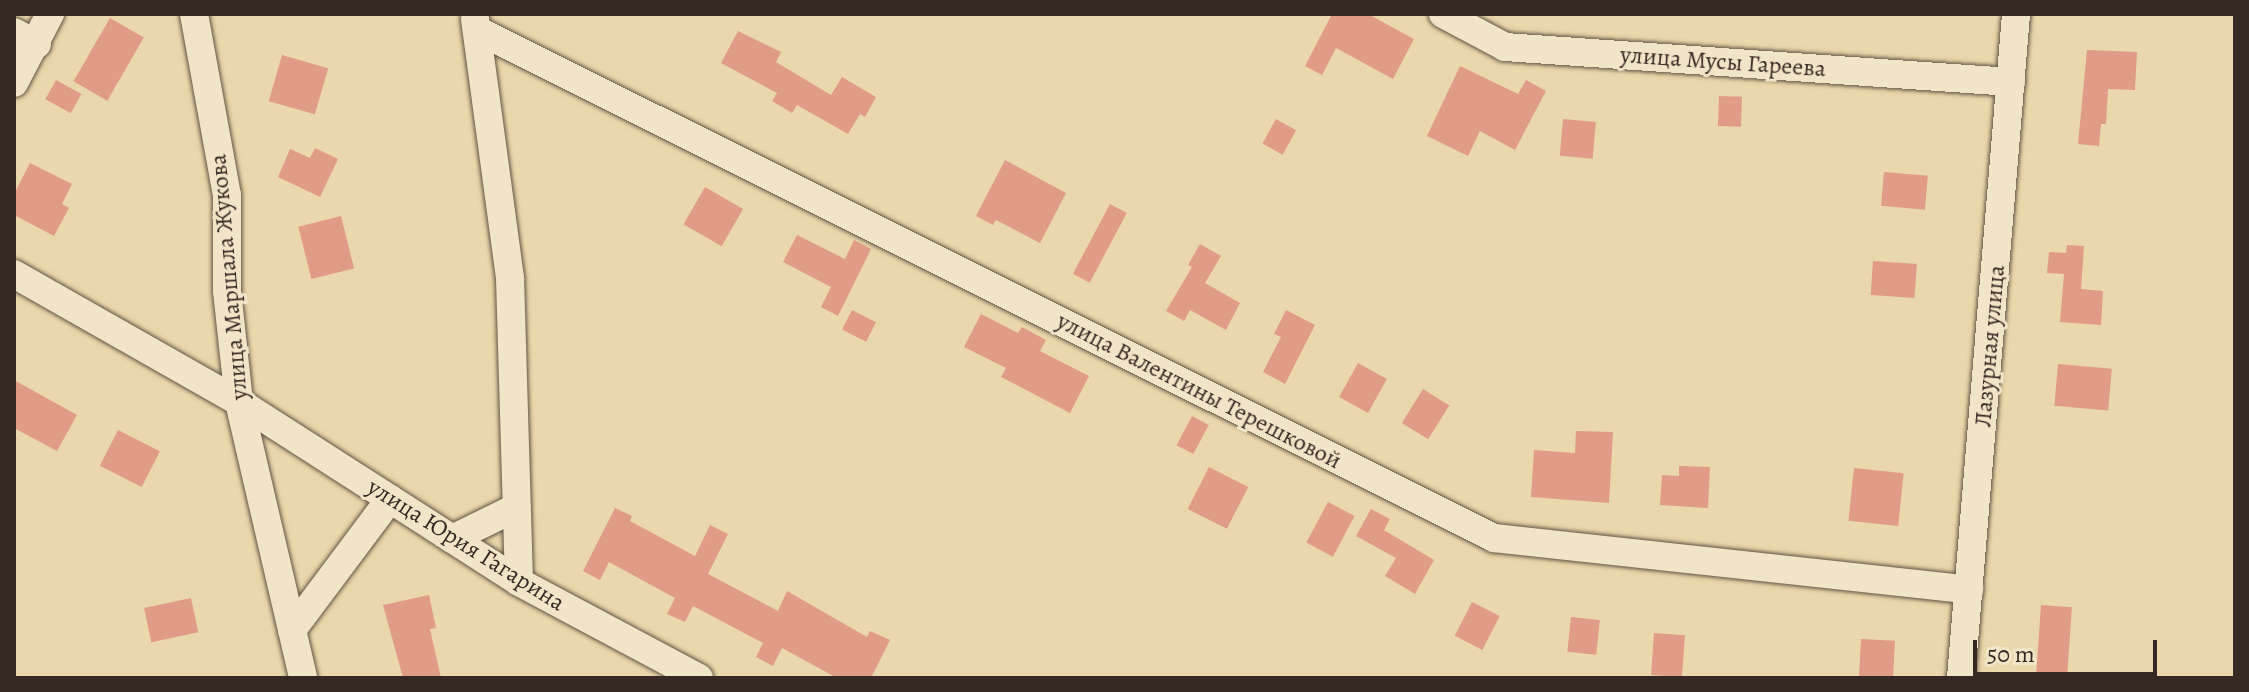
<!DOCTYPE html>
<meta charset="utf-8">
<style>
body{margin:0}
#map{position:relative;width:2249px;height:692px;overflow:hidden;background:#ead7ab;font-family:Alegreya,serif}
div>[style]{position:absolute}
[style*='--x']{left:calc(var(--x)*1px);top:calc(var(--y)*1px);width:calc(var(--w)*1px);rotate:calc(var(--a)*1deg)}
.building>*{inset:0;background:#e19c87;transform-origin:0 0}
.roads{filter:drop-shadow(0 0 2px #635444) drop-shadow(0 0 2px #635444)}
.street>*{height:28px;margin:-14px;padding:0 14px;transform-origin:14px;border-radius:14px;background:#f1e5c8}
span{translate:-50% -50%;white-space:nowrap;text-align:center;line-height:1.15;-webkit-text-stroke:6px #f1e5c8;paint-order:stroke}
.street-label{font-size:24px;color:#362822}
.frame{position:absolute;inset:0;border:16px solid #362822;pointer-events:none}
.scale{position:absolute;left:1973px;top:640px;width:184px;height:36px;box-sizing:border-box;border:4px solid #362822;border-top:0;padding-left:10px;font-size:24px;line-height:28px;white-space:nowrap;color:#362822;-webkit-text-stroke:6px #f1e5c8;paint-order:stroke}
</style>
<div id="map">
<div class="building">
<div style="clip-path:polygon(1332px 14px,1368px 14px,1414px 39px,1393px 79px,1336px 48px,1322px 75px,1305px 66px)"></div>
<div style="left:110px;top:18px;width:39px;height:73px;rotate:30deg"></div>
<div style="clip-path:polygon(738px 31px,781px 52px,776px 62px,831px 95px,842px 77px,876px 97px,865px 117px,860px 114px,848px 134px,797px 105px,792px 113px,772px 101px,777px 93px,721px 63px)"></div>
<div style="clip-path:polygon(2087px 50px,2137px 52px,2135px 90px,2108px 89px,2106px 124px,2101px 124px,2099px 146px,2078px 144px)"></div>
<div style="left:282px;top:55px;width:48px;height:48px;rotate:16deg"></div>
<div style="clip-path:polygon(1460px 66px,1518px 94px,1526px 80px,1546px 91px,1515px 150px,1480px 131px,1468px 156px,1427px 136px)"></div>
<div style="left:56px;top:80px;width:29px;height:22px;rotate:29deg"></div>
<div style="left:1719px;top:96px;width:23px;height:30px;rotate:2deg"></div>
<div style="left:1276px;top:119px;width:23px;height:28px;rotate:29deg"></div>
<div style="left:1563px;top:119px;width:33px;height:37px;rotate:5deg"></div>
<div style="clip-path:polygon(315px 148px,338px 159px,320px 197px,278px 177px,290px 149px,310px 158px)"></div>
<div style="clip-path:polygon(1005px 160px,1066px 193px,1040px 243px,996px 220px,993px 225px,976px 216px)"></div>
<div style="clip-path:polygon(30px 163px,72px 184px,62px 204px,69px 208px,54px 236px,14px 215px,14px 194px)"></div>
<div style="left:1884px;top:172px;width:44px;height:34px;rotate:5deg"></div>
<div style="left:705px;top:187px;width:44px;height:43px;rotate:30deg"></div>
<div style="left:1110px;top:204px;width:19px;height:79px;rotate:28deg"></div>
<div style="left:341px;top:216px;width:54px;height:44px;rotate:76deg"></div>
<div style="clip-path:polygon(797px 235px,845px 259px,854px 240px,871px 249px,838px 316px,821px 307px,831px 287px,783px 262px)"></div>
<div style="clip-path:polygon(1200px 244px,1221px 256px,1205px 283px,1240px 303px,1226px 330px,1190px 310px,1184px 321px,1166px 311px,1192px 267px,1188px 265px)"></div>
<div style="clip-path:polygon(2067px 245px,2084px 246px,2081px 289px,2103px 291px,2101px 325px,2060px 322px,2064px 274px,2047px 273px,2049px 252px,2066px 253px)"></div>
<div style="left:1873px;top:261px;width:44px;height:34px;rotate:4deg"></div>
<div style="left:852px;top:310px;width:27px;height:22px;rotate:27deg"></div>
<div style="clip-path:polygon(1286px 310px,1315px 325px,1285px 384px,1263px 372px,1281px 337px,1274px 334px)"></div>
<div style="clip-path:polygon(981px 314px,1018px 333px,1022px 327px,1046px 340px,1040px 351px,1089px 376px,1070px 413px,1001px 377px,1006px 368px,964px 347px)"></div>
<div style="left:1358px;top:363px;width:33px;height:39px;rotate:29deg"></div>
<div style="left:2058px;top:364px;width:54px;height:42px;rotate:5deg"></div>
<div style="clip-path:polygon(14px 380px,77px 415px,57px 451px,14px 428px)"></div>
<div style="left:1423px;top:389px;width:31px;height:40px;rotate:32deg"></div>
<div style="left:1192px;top:416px;width:19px;height:33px;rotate:28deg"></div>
<div style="left:118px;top:430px;width:47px;height:40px;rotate:27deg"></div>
<div style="clip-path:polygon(1576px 431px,1613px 432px,1609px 503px,1531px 497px,1534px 450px,1575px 453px)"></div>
<div style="clip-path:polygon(1679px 466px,1710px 467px,1708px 508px,1660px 505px,1662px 475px,1679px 476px)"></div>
<div style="left:1209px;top:467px;width:44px;height:47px;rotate:27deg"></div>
<div style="left:1854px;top:468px;width:50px;height:53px;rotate:6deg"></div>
<div style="left:1328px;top:502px;width:30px;height:46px;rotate:28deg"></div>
<div style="clip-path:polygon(615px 508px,632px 516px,630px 521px,695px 556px,710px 525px,728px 534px,708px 574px,778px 611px,787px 591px,867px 637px,870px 631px,890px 640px,871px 678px,837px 678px,782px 648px,773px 666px,756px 657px,763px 643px,693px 606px,685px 622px,667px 614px,675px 598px,609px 562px,600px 580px,583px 571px)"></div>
<div style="clip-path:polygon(1371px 509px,1390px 519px,1384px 530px,1434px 560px,1415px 594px,1385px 576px,1396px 558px,1356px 536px)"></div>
<div style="clip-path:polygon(429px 595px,436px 628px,430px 629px,441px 678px,403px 678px,383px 605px)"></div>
<div style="left:191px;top:598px;width:35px;height:48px;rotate:78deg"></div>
<div style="left:1472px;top:602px;width:31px;height:38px;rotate:27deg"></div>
<div style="left:2041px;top:605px;width:31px;height:71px;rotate:4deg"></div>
<div style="left:1571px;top:617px;width:29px;height:35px;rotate:6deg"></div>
<div style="left:1654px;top:633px;width:31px;height:42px;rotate:4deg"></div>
<div style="left:1861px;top:639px;width:34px;height:39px;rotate:3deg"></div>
</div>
<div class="roads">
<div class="street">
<div style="--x:194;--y:14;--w:184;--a:79.7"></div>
<div style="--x:227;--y:195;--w:96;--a:90"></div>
<div style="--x:227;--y:291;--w:112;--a:83.8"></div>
<div style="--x:239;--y:402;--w:283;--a:76.9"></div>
<div style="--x:1443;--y:14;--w:70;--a:28"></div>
<div style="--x:1505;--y:47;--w:507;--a:3.96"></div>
<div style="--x:475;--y:19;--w:261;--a:82.3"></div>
<div style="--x:510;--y:278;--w:304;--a:88.3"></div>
<div style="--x:477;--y:30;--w:1137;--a:26.54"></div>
<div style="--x:1494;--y:538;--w:478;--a:6.2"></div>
<div style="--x:14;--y:32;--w:26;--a:28"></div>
<div style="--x:14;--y:83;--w:78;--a:-62.4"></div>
<div style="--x:14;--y:274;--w:259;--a:29.6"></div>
<div style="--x:239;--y:402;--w:333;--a:32.7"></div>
<div style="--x:519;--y:582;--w:204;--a:28.1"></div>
<div style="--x:452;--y:539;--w:72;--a:-26.2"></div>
<div style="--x:292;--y:630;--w:164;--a:-53.2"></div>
<div style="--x:1961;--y:678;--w:666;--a:-85.26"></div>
</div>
</div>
<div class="street-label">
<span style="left:1723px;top:62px;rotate:4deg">улица Мусы Гареева</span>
<span style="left:229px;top:277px;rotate:-95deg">улица Маршала Жукова</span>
<span style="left:1990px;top:346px;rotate:-85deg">Лазурная улица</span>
<span style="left:1199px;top:391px;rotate:27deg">улица Валентины Терешковой</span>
<span style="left:466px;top:545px;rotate:32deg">улица Юрия Гагарина</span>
</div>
<div class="frame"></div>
<div class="scale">50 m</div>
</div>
